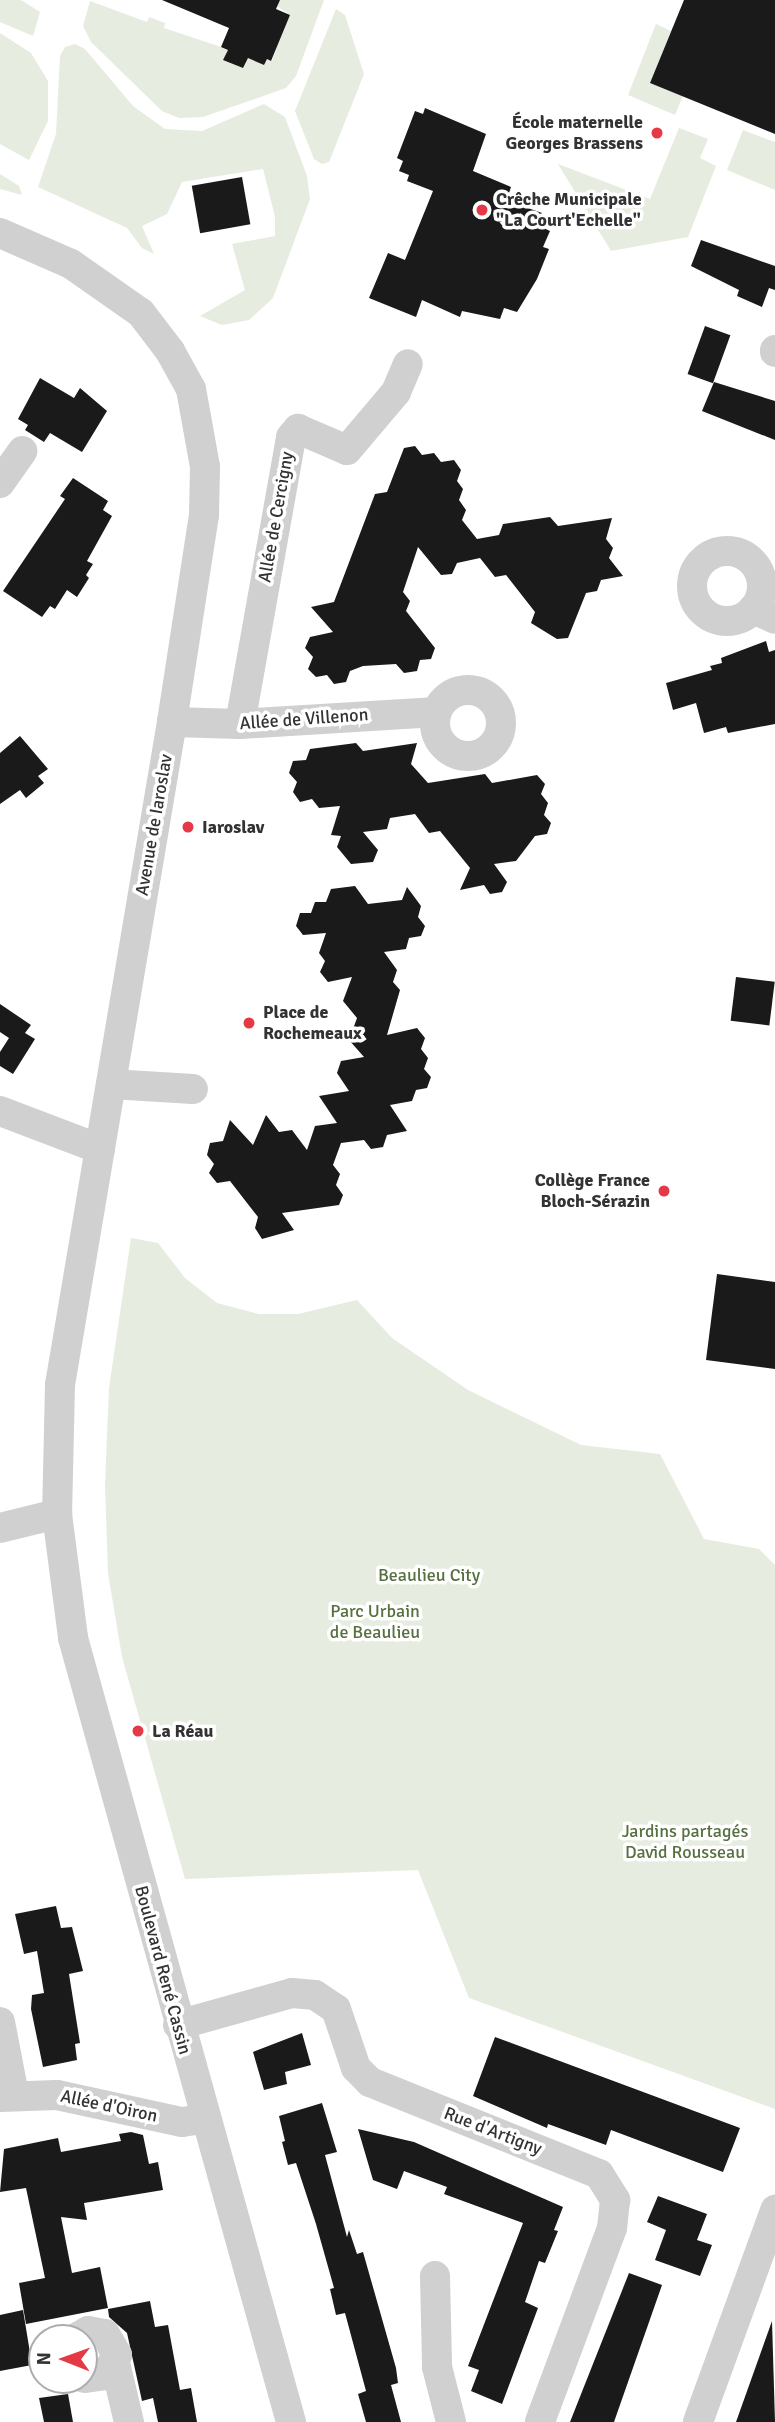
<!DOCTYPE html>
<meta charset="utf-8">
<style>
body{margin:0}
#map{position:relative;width:775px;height:2422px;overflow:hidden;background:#fff;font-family:Signika,sans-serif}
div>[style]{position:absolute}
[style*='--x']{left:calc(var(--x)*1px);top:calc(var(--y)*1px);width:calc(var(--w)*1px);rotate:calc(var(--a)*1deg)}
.green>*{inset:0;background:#e6ecdf}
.building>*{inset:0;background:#1a1a1a;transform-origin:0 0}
.minor>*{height:30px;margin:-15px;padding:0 15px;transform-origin:15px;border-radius:15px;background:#d0d0d0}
.minor>.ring{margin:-15px;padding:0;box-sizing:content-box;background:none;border:30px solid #d0d0d0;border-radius:50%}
.dots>*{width:19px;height:19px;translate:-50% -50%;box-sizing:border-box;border:4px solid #fff;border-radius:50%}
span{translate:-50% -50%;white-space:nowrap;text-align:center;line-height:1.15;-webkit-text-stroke:7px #fff;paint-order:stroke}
.poi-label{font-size:18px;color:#333;font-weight:700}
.right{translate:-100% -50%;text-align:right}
.left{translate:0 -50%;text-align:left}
.street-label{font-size:18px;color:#333}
.park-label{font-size:18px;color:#56703f}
.north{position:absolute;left:28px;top:2324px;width:70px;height:70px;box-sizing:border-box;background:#fff;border:2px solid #adadad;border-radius:50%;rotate:271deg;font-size:19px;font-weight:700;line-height:28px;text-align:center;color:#333}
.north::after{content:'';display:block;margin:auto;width:24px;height:32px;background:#e63946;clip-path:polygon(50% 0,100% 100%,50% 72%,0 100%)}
</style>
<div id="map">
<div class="green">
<div style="clip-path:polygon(0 0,21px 0,40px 12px,33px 36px,0 22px)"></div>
<div style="clip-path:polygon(268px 0,324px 0,296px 76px,286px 88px,203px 117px,179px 118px,162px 111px,91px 42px,83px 26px,90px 1px,147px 22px,149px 17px,165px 23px,164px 28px,221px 47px,228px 50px,224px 60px,243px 68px,248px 58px,264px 65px,267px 59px,272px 61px,277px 47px,273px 45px,290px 15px)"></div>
<div style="clip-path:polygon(336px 9px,345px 15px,364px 74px,329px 162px,322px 164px,314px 159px,295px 111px)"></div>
<div style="clip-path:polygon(656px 24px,671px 31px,650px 83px,683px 96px,675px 115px,628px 95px)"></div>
<div style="clip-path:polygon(0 33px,31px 53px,48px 81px,48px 121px,29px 160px,0 144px)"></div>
<div style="clip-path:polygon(75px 44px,85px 49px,133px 106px,165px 129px,202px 131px,264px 104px,285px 117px,307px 176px,310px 199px,273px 298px,249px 320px,222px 325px,200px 316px,245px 290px,232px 244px,275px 236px,275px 217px,263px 169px,182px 182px,167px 214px,142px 226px,154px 254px,142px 248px,127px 228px,38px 187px,56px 134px,60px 56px,65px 47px)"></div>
<div style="clip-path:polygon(679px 128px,708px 139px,700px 158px,716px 166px,688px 237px,611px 251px,558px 164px,650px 199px)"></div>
<div style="clip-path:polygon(743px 130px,775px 142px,775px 190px,727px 170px)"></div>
<div style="clip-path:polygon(0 174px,19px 186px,22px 195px,0 189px)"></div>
<div style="clip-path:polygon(131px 1238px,158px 1243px,185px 1278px,217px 1303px,259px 1314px,298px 1314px,357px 1300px,392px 1338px,468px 1390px,581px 1445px,660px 1454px,704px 1539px,759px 1549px,775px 1565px,775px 2109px,469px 1998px,418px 1870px,185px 1879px,122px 1657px,108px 1573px,105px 1484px,109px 1388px)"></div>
</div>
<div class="building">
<div style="clip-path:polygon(162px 0,280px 0,276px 9px,290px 15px,271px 61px,267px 59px,264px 65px,248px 58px,243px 68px,223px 60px,228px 50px,221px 47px,229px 28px)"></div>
<div style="clip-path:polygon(684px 0,775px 0,775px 134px,650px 83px)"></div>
<div style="clip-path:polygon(425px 108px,486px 134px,473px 171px,511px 187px,509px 193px,528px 201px,525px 207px,542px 213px,537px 225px,550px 231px,543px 247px,549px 249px,537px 279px,517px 312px,504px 308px,500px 319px,462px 311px,460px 317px,422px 300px,416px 317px,369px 298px,388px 253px,405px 260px,433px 191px,407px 181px,409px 175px,399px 171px,403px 161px,397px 158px,415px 111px,423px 114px)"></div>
<div style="left:242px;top:177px;width:48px;height:51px;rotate:80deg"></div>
<div style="clip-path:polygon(701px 240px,775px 266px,775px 290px,769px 288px,762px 307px,737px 296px,739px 290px,691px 266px)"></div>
<div style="left:705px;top:326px;width:27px;height:51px;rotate:20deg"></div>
<div style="clip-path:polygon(40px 378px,74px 398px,80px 388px,107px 411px,82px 452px,50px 433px,44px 442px,25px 430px,28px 425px,18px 419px)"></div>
<div style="clip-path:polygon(714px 382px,775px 401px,775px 440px,702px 411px)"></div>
<div style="clip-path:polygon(415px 446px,422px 455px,434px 453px,441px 462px,454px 460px,461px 470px,457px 481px,463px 489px,459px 500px,466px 510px,462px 520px,477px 539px,499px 535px,503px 524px,550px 517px,558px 526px,612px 518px,606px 539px,613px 548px,609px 558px,623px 576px,601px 580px,597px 591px,586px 593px,568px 638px,557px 639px,531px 623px,535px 612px,506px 575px,495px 577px,480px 558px,457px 563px,452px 574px,441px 575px,418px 547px,403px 592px,410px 601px,406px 611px,435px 648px,431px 659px,420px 660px,417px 671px,404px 673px,396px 664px,363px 666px,350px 671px,346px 682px,334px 684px,327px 675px,316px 677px,308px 669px,313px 657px,305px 648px,310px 637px,333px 632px,311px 607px,334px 602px,375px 494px,387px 492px,404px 448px)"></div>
<div style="clip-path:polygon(73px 478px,108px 501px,103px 510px,112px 516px,87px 561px,93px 564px,86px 575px,89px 578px,77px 597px,67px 590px,55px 609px,50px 606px,42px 617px,3px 591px,65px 499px,60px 496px)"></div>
<div style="clip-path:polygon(766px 641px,769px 652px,775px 650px,775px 724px,728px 733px,726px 727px,704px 733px,696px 703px,673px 710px,666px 683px,712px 670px,710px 666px,722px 663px,721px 658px)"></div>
<div style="clip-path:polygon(20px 736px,48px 769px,38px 776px,44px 783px,26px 798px,20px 790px,0 804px,0 753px)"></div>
<div style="clip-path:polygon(356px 743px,363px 751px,417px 743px,411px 764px,428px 783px,485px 774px,492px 783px,537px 775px,545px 784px,541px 794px,548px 803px,544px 815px,551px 823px,547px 834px,535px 836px,516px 861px,494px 864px,507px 882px,502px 892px,490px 894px,484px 885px,460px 890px,470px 868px,440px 831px,429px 833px,415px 814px,390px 818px,387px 829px,363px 832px,378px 850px,373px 862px,351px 864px,337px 847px,341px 836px,331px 835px,340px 806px,319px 808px,312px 799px,300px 802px,293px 792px,297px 782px,289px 773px,293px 761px,306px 760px,310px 749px)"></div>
<div style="clip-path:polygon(355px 886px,368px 904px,402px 900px,407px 887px,421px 906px,418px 917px,425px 926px,421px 936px,409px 938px,406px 949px,384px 952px,397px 970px,393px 982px,400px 990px,387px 1035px,417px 1028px,425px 1038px,421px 1049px,428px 1058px,424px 1069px,431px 1077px,427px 1088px,416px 1090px,412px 1101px,390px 1105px,407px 1131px,387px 1135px,383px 1147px,371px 1149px,364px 1140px,341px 1143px,333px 1165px,340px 1174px,336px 1185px,343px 1195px,339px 1205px,282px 1213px,294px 1230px,262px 1239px,255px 1228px,258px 1217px,230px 1181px,217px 1183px,209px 1173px,214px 1164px,207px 1155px,210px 1143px,223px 1141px,230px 1120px,253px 1145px,266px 1115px,279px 1132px,292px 1130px,307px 1150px,315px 1126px,337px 1123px,319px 1096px,349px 1091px,337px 1073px,341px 1061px,364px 1057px,349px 1040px,357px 1018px,343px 1001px,352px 977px,328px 982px,320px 972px,325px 961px,319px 953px,326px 933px,303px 935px,296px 926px,300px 913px,311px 913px,315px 902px,326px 902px,331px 889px)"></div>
<div style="left:736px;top:977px;width:39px;height:44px;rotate:7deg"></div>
<div style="clip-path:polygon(0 1004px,31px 1025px,25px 1033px,35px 1039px,13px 1074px,0 1066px,0 1052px,9px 1038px,0 1032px)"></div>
<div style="clip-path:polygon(717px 1274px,775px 1282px,775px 1369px,706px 1360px)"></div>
<div style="clip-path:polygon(56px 1906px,61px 1928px,72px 1927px,83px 1971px,69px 1974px,80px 2043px,75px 2044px,77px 2060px,43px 2067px,31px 2009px,32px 1995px,44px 1993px,37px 1951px,24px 1954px,15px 1914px)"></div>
<div style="clip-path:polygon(302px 2033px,311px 2065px,285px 2072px,287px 2084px,264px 2090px,253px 2052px)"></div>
<div style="clip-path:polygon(495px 2037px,740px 2128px,723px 2172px,611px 2130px,606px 2145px,548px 2124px,547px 2128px,473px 2096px)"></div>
<div style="clip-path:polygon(322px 2103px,337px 2152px,325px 2155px,347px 2237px,349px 2230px,357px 2254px,363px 2252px,396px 2368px,398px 2383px,391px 2385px,401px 2422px,366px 2422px,358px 2394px,366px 2391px,345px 2313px,336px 2315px,330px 2289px,334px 2288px,316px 2224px,296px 2163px,288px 2165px,282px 2142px,285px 2141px,279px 2116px)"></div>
<div style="clip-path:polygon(358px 2129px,414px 2142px,563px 2207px,554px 2230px,558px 2231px,545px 2263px,539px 2261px,525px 2302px,538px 2308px,502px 2404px,471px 2391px,479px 2370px,468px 2366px,523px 2223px,444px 2194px,447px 2187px,404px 2171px,397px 2189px,373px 2180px)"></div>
<div style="clip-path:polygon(131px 2132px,143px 2135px,149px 2164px,158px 2162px,163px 2190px,84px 2203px,87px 2220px,61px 2217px,72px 2273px,100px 2267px,108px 2308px,26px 2324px,19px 2283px,45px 2278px,26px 2188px,0 2192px,4px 2149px,58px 2138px,61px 2152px,121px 2141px,119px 2134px)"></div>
<div style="clip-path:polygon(658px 2196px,707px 2214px,697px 2240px,712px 2245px,700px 2276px,655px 2260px,666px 2230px,647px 2222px)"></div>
<div style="clip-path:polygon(629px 2273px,662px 2285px,614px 2422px,570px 2422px)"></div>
<div style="clip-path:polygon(150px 2301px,155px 2327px,168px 2325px,180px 2390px,191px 2388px,197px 2422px,158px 2422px,153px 2398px,142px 2401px,127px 2333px,109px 2317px,108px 2309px)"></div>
<div style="clip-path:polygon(23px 2310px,32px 2365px,0 2371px,0 2315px)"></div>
<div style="clip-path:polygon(772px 2321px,775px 2422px,736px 2422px)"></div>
<div style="clip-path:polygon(68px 2394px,73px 2422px,44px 2422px,39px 2398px)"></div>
</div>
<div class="minor">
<div style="--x:0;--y:233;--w:77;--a:23.6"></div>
<div style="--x:71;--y:264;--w:85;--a:35"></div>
<div style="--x:141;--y:313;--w:48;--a:52.7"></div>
<div style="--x:170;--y:351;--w:43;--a:61.1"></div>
<div style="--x:191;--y:389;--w:79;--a:79.8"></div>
<div style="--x:205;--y:467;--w:48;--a:91.2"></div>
<div style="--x:204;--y:515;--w:209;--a:98.8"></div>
<div style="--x:172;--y:722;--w:672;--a:99.59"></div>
<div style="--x:60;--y:1385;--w:129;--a:91.3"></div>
<div style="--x:57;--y:1514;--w:125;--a:82.6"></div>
<div style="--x:73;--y:1638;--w:814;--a:74.46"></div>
<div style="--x:775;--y:350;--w:2;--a:90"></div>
<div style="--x:0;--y:483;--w:39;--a:-55"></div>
<div class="ring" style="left:692px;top:551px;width:40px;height:40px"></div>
<div style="--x:753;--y:609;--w:24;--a:24"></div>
<div class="ring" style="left:435px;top:690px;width:36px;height:36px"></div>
<div style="--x:172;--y:722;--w:68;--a:1.7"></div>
<div style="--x:240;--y:724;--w:197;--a:-3.5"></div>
<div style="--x:240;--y:724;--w:291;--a:-79.9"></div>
<div style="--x:291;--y:437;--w:11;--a:-49"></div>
<div style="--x:298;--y:429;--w:53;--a:23.2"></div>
<div style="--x:347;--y:450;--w:76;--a:-49.8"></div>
<div style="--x:396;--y:392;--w:30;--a:-67"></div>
<div style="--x:111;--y:1084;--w:82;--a:3.5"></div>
<div style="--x:0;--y:1111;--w:107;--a:20.8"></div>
<div style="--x:0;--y:1528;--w:59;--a:-13.8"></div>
<div style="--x:0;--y:2022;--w:74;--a:79.1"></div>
<div style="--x:178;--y:2025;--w:118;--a:-15.7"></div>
<div style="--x:292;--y:1993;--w:23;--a:5"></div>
<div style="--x:315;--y:1995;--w:25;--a:34"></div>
<div style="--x:336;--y:2009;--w:62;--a:71.3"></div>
<div style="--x:356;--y:2068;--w:20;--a:45"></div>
<div style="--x:370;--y:2082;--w:247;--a:21.9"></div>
<div style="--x:599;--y:2174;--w:31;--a:58"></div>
<div style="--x:615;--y:2200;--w:28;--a:96"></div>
<div style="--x:612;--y:2228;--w:207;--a:110.4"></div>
<div style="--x:0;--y:2097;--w:57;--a:-2"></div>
<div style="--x:57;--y:2095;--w:128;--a:12.2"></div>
<div style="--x:182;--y:2122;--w:22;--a:-8"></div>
<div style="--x:435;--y:2276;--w:91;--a:88.7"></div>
<div style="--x:437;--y:2367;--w:57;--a:75.7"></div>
<div style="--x:76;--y:2338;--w:14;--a:-30"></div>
<div style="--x:88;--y:2331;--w:17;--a:10"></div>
<div style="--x:105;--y:2334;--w:24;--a:60"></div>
<div style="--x:117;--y:2355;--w:23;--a:119"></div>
<div style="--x:106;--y:2375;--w:22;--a:172"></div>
<div style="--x:115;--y:2363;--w:61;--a:76.7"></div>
<div style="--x:698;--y:2422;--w:226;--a:-70"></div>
</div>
<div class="dots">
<div style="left:657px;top:133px;background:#e63946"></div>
<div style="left:482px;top:210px;background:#e63946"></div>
<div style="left:188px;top:827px;background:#e63946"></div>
<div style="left:249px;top:1023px;background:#e63946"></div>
<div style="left:664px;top:1191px;background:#e63946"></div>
<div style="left:138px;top:1731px;background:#e63946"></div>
</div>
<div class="poi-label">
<span class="right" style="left:643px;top:133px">École maternelle<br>Georges Brassens</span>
<span class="left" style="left:496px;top:210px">Crêche Municipale<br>"La Court'Echelle"</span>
<span class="left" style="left:202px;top:827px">Iaroslav</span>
<span class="left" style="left:263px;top:1023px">Place de<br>Rochemeaux</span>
<span class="right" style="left:650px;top:1191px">Collège France<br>Bloch-Sérazin</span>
<span class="left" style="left:152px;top:1731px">La Réau</span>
</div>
<div class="street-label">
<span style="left:276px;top:517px;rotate:-80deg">Allée de Cercigny</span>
<span style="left:304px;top:719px;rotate:-4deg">Allée de Villenon</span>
<span style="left:154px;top:825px;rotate:-80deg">Avenue de Iaroslav</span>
<span style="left:163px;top:1970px;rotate:75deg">Boulevard René Cassin</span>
<span style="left:109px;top:2106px;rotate:12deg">Allée d'Oiron</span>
<span style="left:493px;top:2131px;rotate:21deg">Rue d'Artigny</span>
</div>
<div class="park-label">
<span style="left:429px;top:1575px">Beaulieu City</span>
<span style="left:375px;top:1622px">Parc Urbain<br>de Beaulieu</span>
<span style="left:685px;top:1842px">Jardins partagés<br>David Rousseau</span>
</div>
<div class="north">N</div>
</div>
